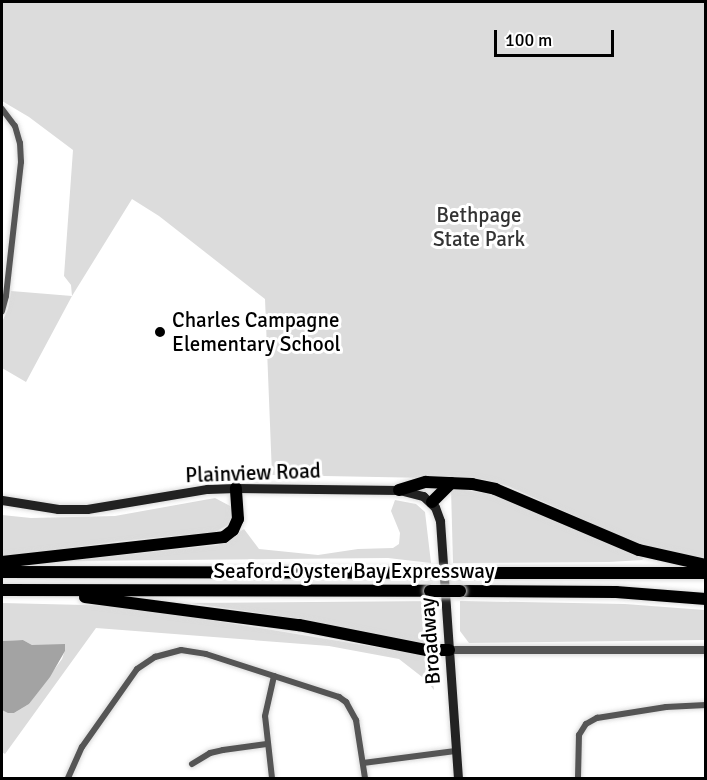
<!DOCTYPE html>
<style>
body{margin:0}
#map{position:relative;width:707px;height:780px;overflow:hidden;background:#fff;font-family:Signika,sans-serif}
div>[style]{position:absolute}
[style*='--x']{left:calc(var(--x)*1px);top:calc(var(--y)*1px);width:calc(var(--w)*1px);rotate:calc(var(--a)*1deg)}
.green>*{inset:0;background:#dcdcdc}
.water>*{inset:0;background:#a3a3a3}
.roads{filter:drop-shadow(0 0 2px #dbdbdb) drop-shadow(0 0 2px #dbdbdb)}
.minor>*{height:6px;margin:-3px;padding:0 3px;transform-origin:3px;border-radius:3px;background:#555}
.tertiary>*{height:8px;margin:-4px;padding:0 4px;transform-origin:4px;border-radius:4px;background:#555}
.secondary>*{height:9px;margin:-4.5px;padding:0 4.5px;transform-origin:4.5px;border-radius:4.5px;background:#222}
.motorway>*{height:12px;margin:-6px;padding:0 6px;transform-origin:6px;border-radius:6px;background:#000}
.bridges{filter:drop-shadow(0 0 2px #dbdbdb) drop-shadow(0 0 2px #dbdbdb)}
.motorway-bridge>*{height:12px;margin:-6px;padding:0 6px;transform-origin:6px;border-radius:6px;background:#000}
.dots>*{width:16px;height:16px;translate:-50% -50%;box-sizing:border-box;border:3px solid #fff;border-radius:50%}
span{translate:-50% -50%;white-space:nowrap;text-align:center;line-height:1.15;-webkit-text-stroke:6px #fff;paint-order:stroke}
.park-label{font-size:21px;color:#333}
.poi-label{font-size:21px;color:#000}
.left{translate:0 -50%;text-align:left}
.street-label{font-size:21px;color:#000}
.frame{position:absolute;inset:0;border:3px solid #000;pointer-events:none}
.scale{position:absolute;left:494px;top:30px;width:120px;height:27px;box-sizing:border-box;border:3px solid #000;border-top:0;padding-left:8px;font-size:18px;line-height:21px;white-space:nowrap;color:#000;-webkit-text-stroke:4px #fff;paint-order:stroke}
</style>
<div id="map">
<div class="green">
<div style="clip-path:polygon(2px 2px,705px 2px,705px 558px,651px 550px,508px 486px,482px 479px,272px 475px,265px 299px,159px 216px,132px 199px,72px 296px,26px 382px,2px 368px,2px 322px,8px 309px,11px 291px,72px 296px,71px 285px,64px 276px,73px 150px,29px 117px,2px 101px)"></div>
<div style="clip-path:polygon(451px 488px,497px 495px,644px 558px,642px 560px,609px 562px,453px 563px)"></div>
<div style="clip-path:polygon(215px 498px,232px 507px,233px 515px,228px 525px,215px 532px,121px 541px,2px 557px,2px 515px,31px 518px,115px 516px)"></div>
<div style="clip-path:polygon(395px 500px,416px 504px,425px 512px,431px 563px,388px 558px,65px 561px,218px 545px,244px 529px,259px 549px,318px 555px,358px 549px,393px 548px,399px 544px,400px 533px,391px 511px)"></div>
<div style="clip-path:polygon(436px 601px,437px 646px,300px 619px,191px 603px)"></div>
<div style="clip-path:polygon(460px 601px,625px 604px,705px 610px,705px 640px,469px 643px,460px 631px)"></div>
<div style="clip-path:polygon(2px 603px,126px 606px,429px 656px,434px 690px,426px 680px,399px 659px,329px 646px,96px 628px,5px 754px,2px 752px,2px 710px,14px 713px,29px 704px,62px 659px,65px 650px,65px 645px,32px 645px,23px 640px,2px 641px)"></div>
</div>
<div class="water">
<div style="clip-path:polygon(23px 640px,32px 645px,65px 644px,65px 651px,50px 677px,29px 704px,14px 713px,8px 713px,2px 710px,2px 641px)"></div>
</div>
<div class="roads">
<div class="minor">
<div style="--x:2;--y:109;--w:21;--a:53"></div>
<div style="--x:15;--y:126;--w:18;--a:74"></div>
<div style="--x:20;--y:143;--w:19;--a:87"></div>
<div style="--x:21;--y:162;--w:135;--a:96.4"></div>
<div style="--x:6;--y:296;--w:16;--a:105"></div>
<div style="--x:363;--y:763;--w:93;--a:-7.4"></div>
<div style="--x:192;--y:764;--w:21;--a:-31"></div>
<div style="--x:210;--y:753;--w:13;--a:-13"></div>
<div style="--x:223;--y:750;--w:44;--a:-7.8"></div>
<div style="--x:68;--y:778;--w:34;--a:-66"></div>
<div style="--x:82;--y:747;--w:95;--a:-54.8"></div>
<div style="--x:137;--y:669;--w:22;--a:-34"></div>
<div style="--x:155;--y:657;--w:27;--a:-15"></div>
<div style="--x:181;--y:650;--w:25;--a:9"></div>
<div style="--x:206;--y:654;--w:140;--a:17.9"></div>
<div style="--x:339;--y:697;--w:9;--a:36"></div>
<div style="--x:346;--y:702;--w:21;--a:61"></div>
<div style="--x:356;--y:720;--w:59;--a:81.2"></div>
<div style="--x:272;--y:778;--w:62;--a:-96.4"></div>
<div style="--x:265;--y:716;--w:41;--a:-77.3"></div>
<div style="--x:578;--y:778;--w:43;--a:-88.7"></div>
<div style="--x:579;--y:735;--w:13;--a:-58"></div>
<div style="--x:586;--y:724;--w:13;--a:-29"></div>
<div style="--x:597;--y:718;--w:70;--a:-9.1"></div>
<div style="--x:666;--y:707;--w:40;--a:-2.9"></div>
</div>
<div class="tertiary">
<div style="--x:449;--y:650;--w:257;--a:0"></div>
</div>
<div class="secondary">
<div style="--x:2;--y:500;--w:57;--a:9.1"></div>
<div style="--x:58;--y:509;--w:29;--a:0"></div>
<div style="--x:87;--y:509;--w:122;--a:-9.5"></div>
<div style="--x:207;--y:489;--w:29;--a:-2"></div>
<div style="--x:236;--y:488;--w:163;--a:0.7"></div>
<div style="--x:399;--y:490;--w:25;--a:14"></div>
<div style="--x:423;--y:496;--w:16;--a:43"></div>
<div style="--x:435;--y:507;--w:15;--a:70"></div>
<div style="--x:440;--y:521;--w:258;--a:86"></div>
</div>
<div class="motorway">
<div style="--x:399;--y:490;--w:28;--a:-17"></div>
<div style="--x:426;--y:482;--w:46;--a:2.5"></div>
<div style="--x:472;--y:484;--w:24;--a:12"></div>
<div style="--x:495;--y:489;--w:156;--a:23"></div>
<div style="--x:639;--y:550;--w:69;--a:12.6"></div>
<div style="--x:432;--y:502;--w:27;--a:-45"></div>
<div style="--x:2;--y:562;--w:223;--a:-6.4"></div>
<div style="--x:224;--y:537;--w:11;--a:-38"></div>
<div style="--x:233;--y:530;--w:12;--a:-66"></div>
<div style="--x:238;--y:519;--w:31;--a:-94"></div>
<div style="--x:2;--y:572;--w:427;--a:0.1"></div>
<div style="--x:459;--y:573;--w:247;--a:0"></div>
<div style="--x:2;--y:590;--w:428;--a:0.1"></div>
<div style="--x:460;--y:591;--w:156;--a:0.4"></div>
<div style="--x:616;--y:592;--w:90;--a:4.4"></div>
<div style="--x:85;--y:597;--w:216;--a:7.5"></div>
<div style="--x:299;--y:625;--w:130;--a:11.1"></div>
<div style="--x:427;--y:650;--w:22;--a:0"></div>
</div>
</div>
<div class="bridges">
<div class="motorway-bridge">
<div style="--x:429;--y:573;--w:30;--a:0"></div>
<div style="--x:430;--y:591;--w:30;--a:0"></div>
</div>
</div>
<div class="dots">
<div style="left:160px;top:332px;background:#000"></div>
</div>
<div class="park-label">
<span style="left:479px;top:227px">Bethpage<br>State Park</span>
</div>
<div class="poi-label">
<span class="left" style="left:172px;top:332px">Charles Campagne<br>Elementary School</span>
</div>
<div class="street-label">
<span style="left:253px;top:473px;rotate:-2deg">Plainview Road</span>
<span style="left:354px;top:571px">Seaford-Oyster Bay Expressway</span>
<span style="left:430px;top:641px;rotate:-94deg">Broadway</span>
</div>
<div class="frame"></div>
<div class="scale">100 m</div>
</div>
